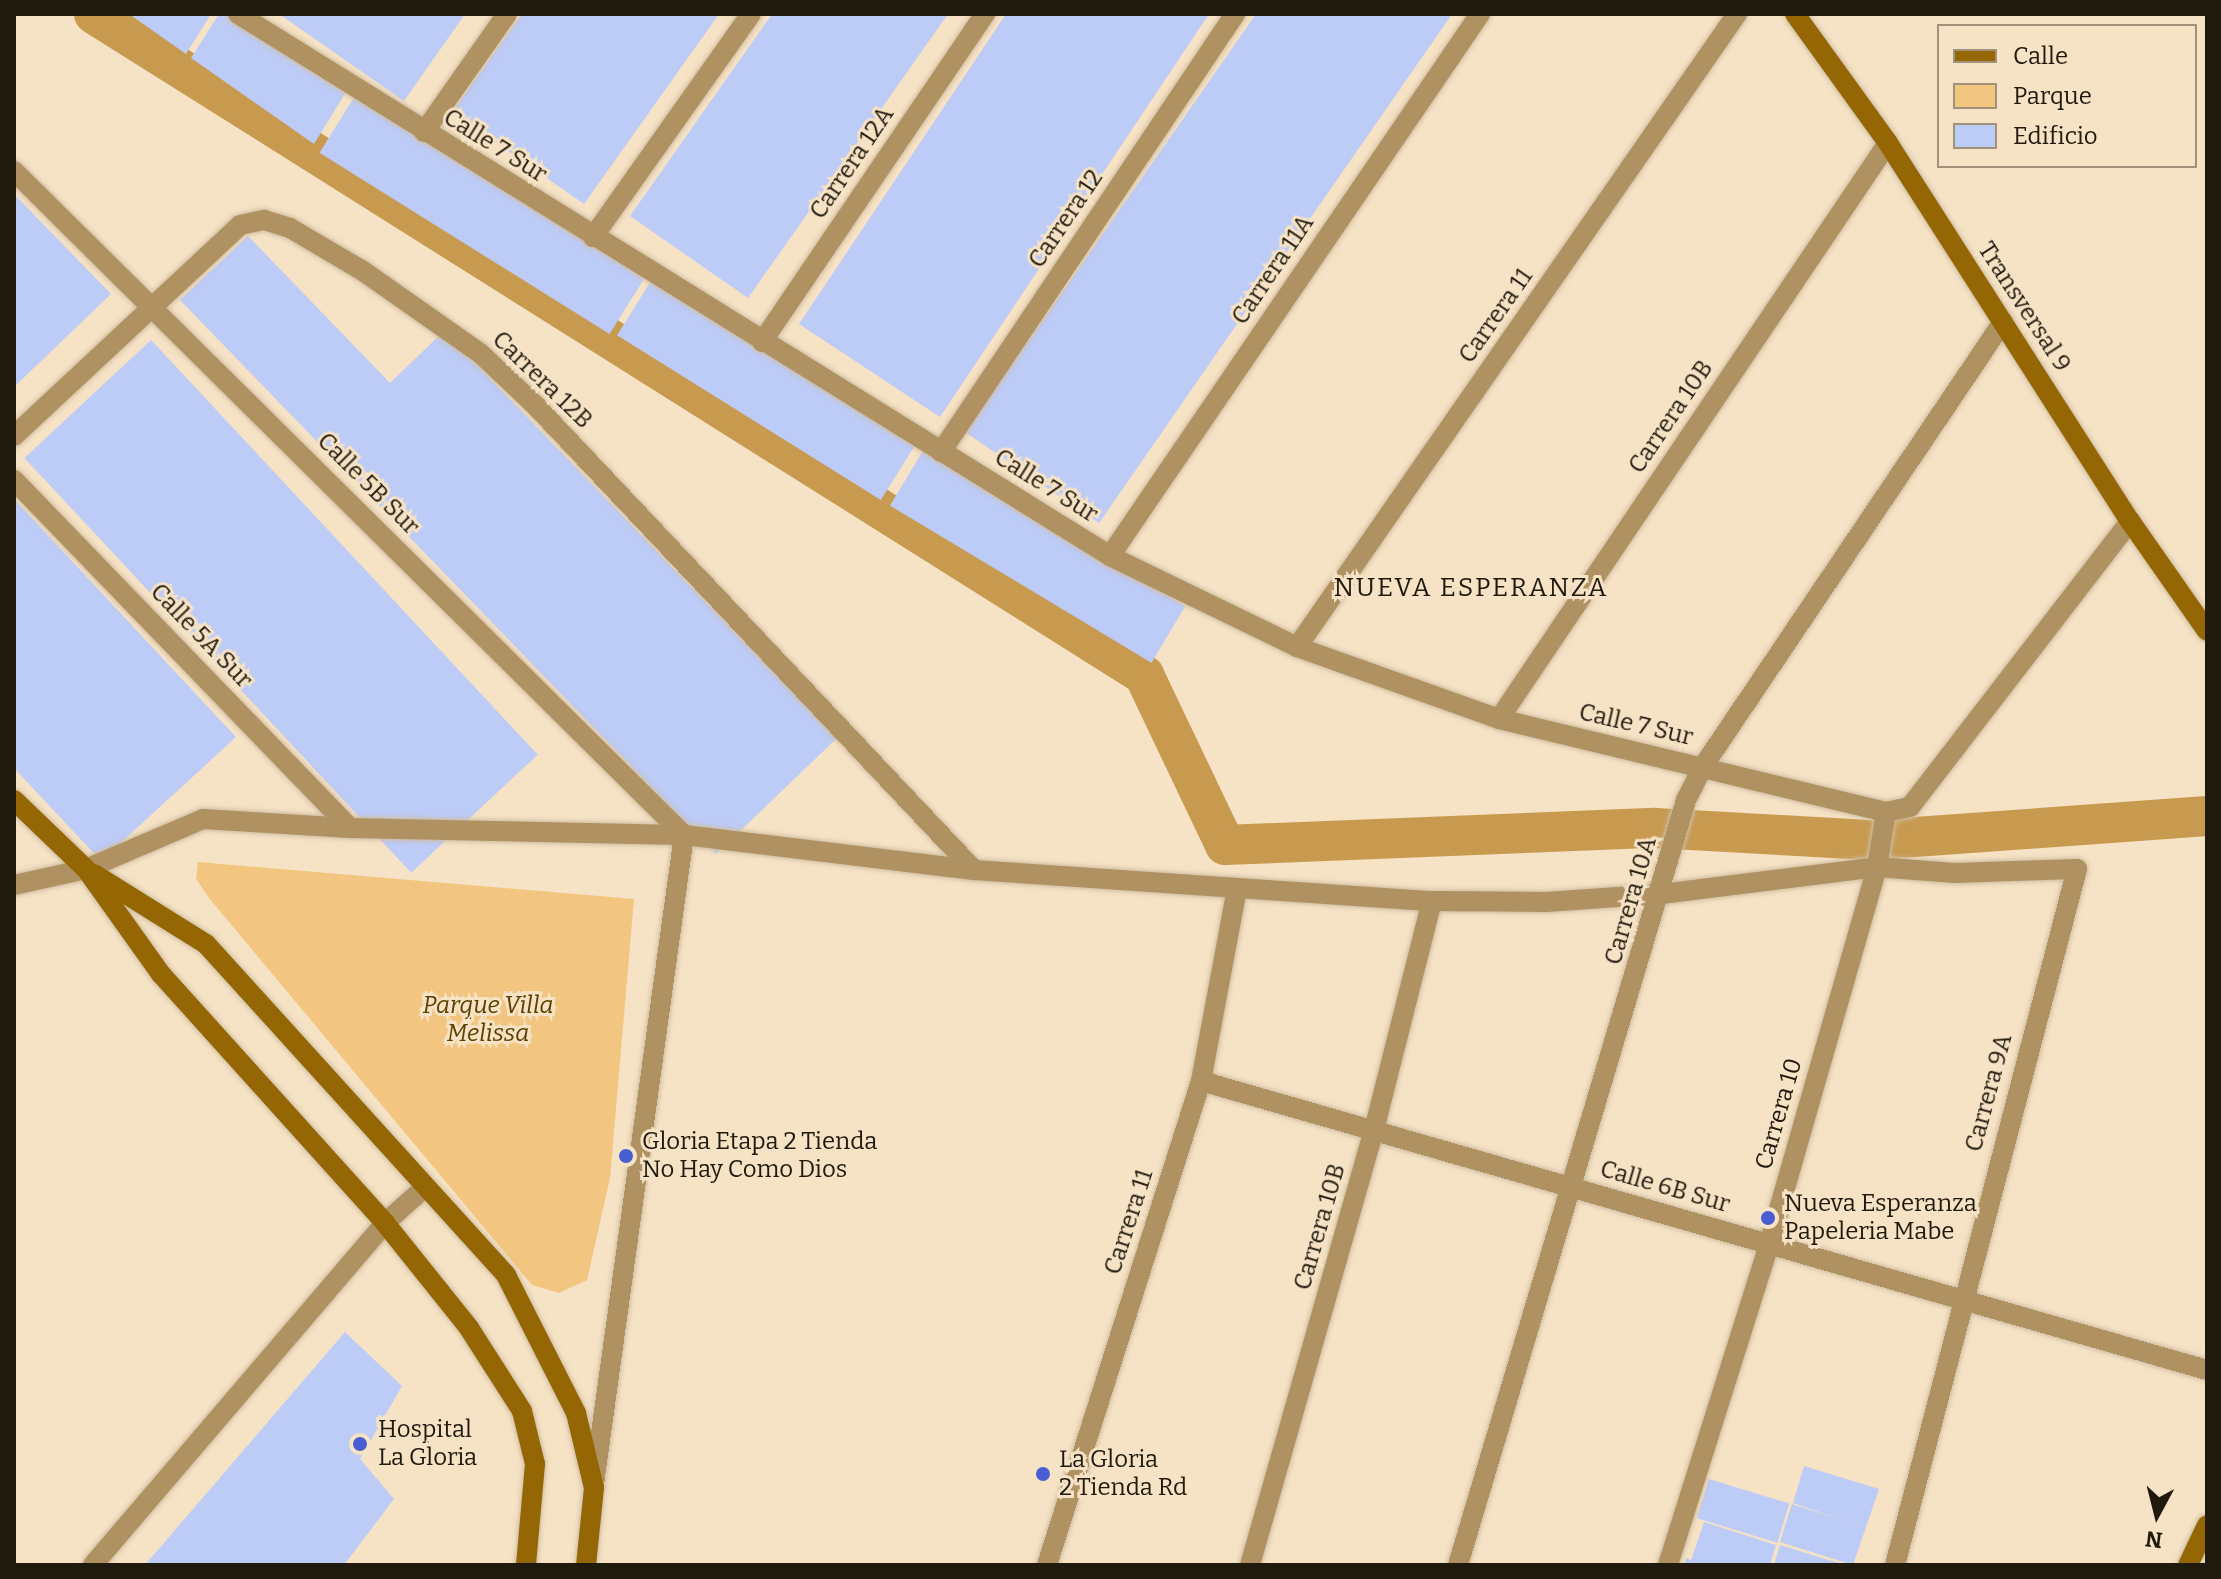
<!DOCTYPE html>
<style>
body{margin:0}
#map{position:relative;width:2221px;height:1579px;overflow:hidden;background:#f6e2c4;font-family:Bitter,serif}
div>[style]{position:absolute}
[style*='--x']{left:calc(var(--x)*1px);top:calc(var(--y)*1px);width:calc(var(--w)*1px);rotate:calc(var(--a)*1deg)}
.green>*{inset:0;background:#f2c681}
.canal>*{height:40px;margin:-20px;padding:0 20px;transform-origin:20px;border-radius:20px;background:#c79a50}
.building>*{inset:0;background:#bdcbf7;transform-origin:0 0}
.roads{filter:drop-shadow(0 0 2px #cfbea3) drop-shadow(0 0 2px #cfbea3)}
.street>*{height:20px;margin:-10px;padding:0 10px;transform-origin:10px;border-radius:10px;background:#b09161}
.secondary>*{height:20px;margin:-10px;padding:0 10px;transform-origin:10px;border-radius:10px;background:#956704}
.dots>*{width:22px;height:22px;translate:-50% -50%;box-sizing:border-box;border:4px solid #f6e2c4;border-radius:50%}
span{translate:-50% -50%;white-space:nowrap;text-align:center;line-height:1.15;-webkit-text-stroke:6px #f6e2c4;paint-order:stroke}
.street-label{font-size:24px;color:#20190e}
.park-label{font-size:24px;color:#5f4001;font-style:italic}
.poi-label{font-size:24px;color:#20190e}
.left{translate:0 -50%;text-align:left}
.neighbourhood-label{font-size:26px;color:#20190e;letter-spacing:2px}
.frame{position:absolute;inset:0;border:16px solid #20190e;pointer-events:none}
.legend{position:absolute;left:1937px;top:24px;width:260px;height:144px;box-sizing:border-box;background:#f6e2c4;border:2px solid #a0927b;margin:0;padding:10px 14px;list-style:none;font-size:24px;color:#20190e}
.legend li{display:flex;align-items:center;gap:16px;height:40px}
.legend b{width:40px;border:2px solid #a0927b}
.north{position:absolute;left:2117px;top:1475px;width:80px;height:80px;-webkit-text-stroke:6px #f6e2c4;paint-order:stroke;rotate:187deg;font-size:22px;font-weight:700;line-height:32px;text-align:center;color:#20190e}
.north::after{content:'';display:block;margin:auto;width:28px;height:36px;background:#20190e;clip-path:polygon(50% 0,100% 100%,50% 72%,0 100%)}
</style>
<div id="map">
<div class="green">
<div style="clip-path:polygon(198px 862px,634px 899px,610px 1178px,587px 1280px,559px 1293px,532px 1285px,209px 898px,196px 879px)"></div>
</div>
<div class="canal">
<div style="--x:94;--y:14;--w:1241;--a:32.19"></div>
<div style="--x:1144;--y:675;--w:188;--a:64.5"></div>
<div style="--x:1225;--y:845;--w:430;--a:-2.3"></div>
<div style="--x:1655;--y:828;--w:218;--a:3.2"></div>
<div style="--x:1873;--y:840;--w:335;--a:-4.1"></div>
</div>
<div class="building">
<div style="clip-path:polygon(129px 14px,211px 14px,186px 54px)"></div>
<div style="clip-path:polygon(219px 14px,234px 14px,346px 92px,314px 144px,191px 58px)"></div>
<div style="clip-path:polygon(279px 14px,465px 14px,404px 101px)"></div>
<div style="clip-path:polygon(522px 14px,719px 14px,584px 204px,452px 112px)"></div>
<div style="clip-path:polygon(772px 14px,948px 14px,748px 298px,630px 216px)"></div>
<div style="clip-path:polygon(1006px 14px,1209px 14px,940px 417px,799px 324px)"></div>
<div style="clip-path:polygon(1256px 14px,1452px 14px,1099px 523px,965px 432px)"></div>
<div style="left:355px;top:96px;width:342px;height:67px;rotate:32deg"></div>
<div style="clip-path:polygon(14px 194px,111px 294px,14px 387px)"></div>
<div style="clip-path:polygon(248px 236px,390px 383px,444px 331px,837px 738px,716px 854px,180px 300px)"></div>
<div style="left:651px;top:281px;width:311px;height:64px;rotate:32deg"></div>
<div style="left:151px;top:340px;width:567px;height:173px;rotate:47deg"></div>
<div style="left:924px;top:449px;width:305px;height:66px;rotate:31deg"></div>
<div style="clip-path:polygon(14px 499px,236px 737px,101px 861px,14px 768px)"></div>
<div style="clip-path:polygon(345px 1332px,402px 1386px,360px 1459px,394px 1499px,344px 1565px,145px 1565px)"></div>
<div style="clip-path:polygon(1804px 1466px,1879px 1489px,1853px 1565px,1780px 1542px,1792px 1504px,1845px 1521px,1793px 1503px)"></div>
<div style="left:1709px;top:1479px;width:84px;height:41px;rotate:17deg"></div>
<div style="clip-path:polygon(1704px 1522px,1776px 1545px,1770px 1565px,1684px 1565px,1686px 1558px,1691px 1560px)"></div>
<div style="clip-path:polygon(1780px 1545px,1842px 1564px,1842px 1565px,1774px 1565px)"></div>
</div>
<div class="roads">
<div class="street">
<div style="--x:238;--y:14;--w:1027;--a:31.86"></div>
<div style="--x:1110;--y:556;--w:208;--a:25.9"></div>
<div style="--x:1297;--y:647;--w:214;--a:19.6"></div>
<div style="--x:1499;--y:719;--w:398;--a:13.5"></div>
<div style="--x:1886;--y:812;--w:25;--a:-12"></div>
<div style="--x:1910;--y:807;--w:361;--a:-52.4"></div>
<div style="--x:424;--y:132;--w:144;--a:-54.9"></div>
<div style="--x:14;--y:171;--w:943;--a:44.74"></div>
<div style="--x:684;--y:835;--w:655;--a:97.9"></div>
<div style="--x:593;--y:237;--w:273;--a:-54.7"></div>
<div style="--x:762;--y:342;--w:397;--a:-55.8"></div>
<div style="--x:14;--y:436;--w:309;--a:-43"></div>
<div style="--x:240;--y:225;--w:25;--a:-12"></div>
<div style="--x:264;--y:220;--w:27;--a:17"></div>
<div style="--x:290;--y:228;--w:85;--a:30.5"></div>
<div style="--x:363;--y:271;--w:144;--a:35.1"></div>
<div style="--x:481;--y:354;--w:76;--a:43.4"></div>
<div style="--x:536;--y:406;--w:638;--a:46.65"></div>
<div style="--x:941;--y:452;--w:528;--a:-56.13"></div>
<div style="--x:14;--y:480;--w:484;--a:46"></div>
<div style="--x:1110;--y:556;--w:656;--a:-55.68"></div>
<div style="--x:1297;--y:647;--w:771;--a:-55.2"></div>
<div style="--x:1499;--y:719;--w:695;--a:-55.97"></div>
<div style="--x:14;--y:885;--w:74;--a:-12.5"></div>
<div style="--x:86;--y:869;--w:127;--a:-23.1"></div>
<div style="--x:203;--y:819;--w:147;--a:3.5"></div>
<div style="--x:350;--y:828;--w:334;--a:1.2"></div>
<div style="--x:684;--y:835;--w:292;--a:6.9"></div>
<div style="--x:974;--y:870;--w:459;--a:3.9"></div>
<div style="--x:1432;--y:901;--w:114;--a:0.5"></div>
<div style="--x:1546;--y:902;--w:115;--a:-4"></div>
<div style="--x:1661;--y:894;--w:218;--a:-7.1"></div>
<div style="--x:1877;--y:867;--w:77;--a:4.5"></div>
<div style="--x:1954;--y:873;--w:123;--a:-1.9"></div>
<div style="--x:2077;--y:869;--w:719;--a:104.65"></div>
<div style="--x:1201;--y:1081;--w:1047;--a:16.03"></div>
<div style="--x:93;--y:1565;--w:450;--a:-49.5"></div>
<div style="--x:385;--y:1223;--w:51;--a:-41.8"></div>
<div style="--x:1047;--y:1565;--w:508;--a:-72.35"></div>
<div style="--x:1201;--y:1081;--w:196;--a:-79.4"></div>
<div style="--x:1250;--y:1565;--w:452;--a:-74.1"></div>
<div style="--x:1374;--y:1130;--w:236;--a:-75.8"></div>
<div style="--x:1458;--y:1565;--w:798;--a:-73.4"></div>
<div style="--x:1686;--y:800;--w:36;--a:-63"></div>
<div style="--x:1702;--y:768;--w:538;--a:-55.99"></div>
<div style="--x:1668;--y:1565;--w:337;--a:-72.5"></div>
<div style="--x:1769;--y:1244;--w:392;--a:-74"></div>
<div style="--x:1877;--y:867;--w:56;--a:-80.7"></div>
</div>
<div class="secondary">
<div style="--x:1795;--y:14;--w:159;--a:54.2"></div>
<div style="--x:1888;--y:143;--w:449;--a:57.4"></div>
<div style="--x:2130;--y:521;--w:134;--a:55"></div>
<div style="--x:14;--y:800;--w:100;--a:43.8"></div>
<div style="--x:86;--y:869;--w:129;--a:54.5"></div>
<div style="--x:161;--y:974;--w:335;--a:48"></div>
<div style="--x:385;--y:1223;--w:134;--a:51.3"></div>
<div style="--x:469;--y:1328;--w:98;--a:57.4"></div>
<div style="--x:522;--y:1411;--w:55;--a:76.2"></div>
<div style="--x:535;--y:1464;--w:101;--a:95.1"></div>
<div style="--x:94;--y:874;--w:132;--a:32"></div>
<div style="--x:206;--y:944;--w:447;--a:47.8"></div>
<div style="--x:506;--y:1275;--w:155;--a:63.1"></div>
<div style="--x:576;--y:1413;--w:77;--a:76.5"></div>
<div style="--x:594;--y:1488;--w:77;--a:95.9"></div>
<div style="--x:2188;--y:1565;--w:44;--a:-64.6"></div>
</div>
</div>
<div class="dots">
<div style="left:626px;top:1156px;background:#485dd2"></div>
<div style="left:1768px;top:1218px;background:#485dd2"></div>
<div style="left:360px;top:1444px;background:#485dd2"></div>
<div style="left:1043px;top:1474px;background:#485dd2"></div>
</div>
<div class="street-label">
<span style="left:495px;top:146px;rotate:32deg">Calle 7 Sur</span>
<span style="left:852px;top:163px;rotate:-56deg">Carrera 12A</span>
<span style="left:1066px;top:219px;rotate:-56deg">Carrera 12</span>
<span style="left:1273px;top:270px;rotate:-56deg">Carrera 11A</span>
<span style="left:2024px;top:307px;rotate:57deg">Transversal 9</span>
<span style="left:1496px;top:316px;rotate:-55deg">Carrera 11</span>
<span style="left:542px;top:380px;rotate:44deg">Carrera 12B</span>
<span style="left:1671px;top:417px;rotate:-56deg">Carrera 10B</span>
<span style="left:368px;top:484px;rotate:45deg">Calle 5B Sur</span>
<span style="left:1046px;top:486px;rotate:32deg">Calle 7 Sur</span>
<span style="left:201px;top:636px;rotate:46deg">Calle 5A Sur</span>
<span style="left:1636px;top:725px;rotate:13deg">Calle 7 Sur</span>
<span style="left:1631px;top:901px;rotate:-74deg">Carrera 10A</span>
<span style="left:1989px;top:1093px;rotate:-75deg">Carrera 9A</span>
<span style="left:1779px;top:1114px;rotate:-74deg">Carrera 10</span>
<span style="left:1665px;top:1187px;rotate:16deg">Calle 6B Sur</span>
<span style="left:1129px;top:1222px;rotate:-72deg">Carrera 11</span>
<span style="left:1320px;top:1227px;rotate:-74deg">Carrera 10B</span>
</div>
<div class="park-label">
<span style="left:488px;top:1020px">Parque Villa<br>Melissa</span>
</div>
<div class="poi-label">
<span class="left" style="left:642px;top:1156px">Gloria Etapa 2 Tienda<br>No Hay Como Dios</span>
<span class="left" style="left:1784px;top:1218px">Nueva Esperanza<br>Papeleria Mabe</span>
<span class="left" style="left:378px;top:1444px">Hospital<br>La Gloria</span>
<span class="left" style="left:1059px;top:1474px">La Gloria<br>2 Tienda Rd</span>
</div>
<div class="neighbourhood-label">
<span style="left:1471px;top:588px">NUEVA ESPERANZA</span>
</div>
<div class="frame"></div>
<ul class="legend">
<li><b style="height:10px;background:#956704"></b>Calle</li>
<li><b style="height:22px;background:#f2c681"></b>Parque</li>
<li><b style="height:22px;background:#bdcbf7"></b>Edificio</li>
</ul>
<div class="north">N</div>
</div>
